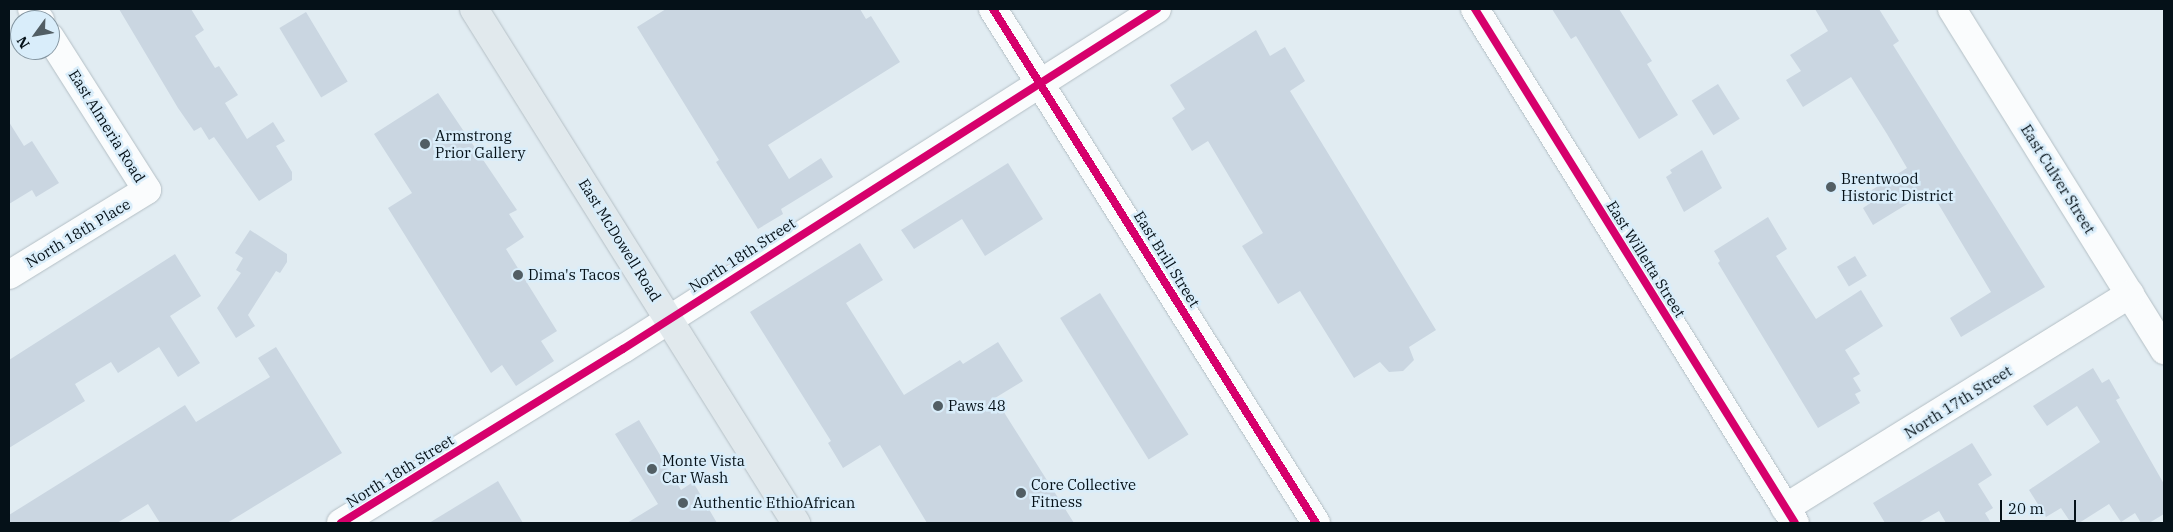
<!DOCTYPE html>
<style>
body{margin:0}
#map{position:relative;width:2173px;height:532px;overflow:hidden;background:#e1ecf2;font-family:"IBM Plex Serif",serif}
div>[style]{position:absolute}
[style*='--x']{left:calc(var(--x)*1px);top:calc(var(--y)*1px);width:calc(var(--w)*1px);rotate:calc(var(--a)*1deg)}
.building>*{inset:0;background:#cad6e1;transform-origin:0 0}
.roads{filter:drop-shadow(0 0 1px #b4bfc5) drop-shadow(0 0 1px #b4bfc5)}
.street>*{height:28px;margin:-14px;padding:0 14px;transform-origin:14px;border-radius:14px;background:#fafcfd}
.primary>*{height:28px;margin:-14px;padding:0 14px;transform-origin:14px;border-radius:14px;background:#e1e9ed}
.cycleway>*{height:8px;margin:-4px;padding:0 4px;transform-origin:4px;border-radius:4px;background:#d6006c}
.dots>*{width:14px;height:14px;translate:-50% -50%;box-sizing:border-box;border:2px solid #d9edfa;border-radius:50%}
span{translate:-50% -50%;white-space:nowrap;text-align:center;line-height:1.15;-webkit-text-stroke:5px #d9edfa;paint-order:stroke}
.street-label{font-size:15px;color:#051118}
.poi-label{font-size:15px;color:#051118}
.left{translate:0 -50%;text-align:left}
.frame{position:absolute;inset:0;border:10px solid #051118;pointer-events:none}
.north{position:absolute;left:10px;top:10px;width:50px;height:50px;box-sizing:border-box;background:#d9edfa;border:1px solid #8495a0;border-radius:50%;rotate:238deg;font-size:14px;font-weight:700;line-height:20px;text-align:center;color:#051118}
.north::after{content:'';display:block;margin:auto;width:18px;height:22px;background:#525e64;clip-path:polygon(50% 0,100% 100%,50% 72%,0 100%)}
.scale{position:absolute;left:2000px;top:500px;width:76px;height:22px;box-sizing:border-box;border:2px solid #051118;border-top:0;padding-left:6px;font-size:15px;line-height:18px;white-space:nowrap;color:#051118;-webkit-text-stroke:4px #d9edfa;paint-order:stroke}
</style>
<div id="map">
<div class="building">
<div style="clip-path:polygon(119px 9px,191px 9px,204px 30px,195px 36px,215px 68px,219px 66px,238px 95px,225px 103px,247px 139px,273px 122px,285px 141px,276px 146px,292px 172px,292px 180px,259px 201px,214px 137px,209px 140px,201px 127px,194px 131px,178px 108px)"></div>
<div style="clip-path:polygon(666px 9px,860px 9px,866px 19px,871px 16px,900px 62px,768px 145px,789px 179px,821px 158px,833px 177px,781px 209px,783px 214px,758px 229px,716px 162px,719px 160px,637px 27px)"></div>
<div style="clip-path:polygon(1552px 9px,1619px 9px,1652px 61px,1647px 64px,1678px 115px,1639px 139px,1576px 36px,1571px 39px)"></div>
<div style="clip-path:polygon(1815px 9px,1879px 9px,1899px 41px,1893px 45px,2045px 287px,1961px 337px,1950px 318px,1991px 292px,1930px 190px,1873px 225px,1863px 208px,1872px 202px,1867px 193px,1907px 168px,1887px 134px,1851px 77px,1803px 107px,1786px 80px,1801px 71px,1790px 55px,1828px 31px)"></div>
<div style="left:306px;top:12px;width:81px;height:31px;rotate:59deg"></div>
<div style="clip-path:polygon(1256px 30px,1270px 56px,1285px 47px,1305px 81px,1290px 91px,1436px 330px,1409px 347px,1414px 360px,1403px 371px,1389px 372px,1380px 362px,1354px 378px,1300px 291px,1278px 304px,1242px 246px,1263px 233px,1208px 141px,1192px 151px,1172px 118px,1185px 109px,1170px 85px)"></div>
<div style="left:1718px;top:84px;width:41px;height:31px;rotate:58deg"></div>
<div style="clip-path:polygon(438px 93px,517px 210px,509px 214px,524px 237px,506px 249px,557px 331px,541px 341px,554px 361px,516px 386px,502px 365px,491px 373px,388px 208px,412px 193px,374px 134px)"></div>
<div style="clip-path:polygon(9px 122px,24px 146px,32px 141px,59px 183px,36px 197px,32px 190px,9px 204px)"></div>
<div style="clip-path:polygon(1702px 150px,1722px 188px,1684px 212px,1666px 177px,1672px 173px,1670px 170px)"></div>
<div style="clip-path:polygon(1008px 163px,1043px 219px,985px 256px,962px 219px,914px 249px,901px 230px)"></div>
<div style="clip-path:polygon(1768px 217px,1787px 249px,1776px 256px,1816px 319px,1861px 290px,1883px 326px,1845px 350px,1860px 374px,1853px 378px,1861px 391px,1855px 394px,1860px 403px,1818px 428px,1718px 263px,1720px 261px,1714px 251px)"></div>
<div style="clip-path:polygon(250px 230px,287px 254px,287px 262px,280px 273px,276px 271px,248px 315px,255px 326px,236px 338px,217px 308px,241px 273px,236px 270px,243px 258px,235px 253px)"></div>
<div style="clip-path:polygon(860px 243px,883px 280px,846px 303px,904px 395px,960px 360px,963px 364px,998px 342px,1023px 381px,995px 398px,1074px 523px,927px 523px,880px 445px,843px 468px,828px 443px,831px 441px,750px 312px)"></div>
<div style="clip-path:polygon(175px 254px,201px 296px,170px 316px,200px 363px,178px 377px,159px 347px,118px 373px,111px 362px,75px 384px,85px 401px,9px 448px,9px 360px)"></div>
<div style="left:1855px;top:256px;width:23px;height:21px;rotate:59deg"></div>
<div style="left:1100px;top:293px;width:167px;height:47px;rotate:58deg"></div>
<div style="clip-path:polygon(276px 347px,342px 453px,227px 523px,160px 523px,148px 504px,117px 523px,9px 523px,9px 515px,185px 405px,196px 422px,270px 377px,258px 358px)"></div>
<div style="clip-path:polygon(2093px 368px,2102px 383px,2109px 379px,2120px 398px,2116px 400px,2164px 484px,2164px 514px,2149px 523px,2141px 523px,2135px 513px,2121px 522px,2109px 504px,2079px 523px,2071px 523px,2061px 508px,2046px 517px,2029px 490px,2100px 442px,2077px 406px,2047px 426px,2033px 406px)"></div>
<div style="clip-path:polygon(639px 420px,681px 490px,693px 482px,717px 523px,627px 523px,658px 504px,615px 434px)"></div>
<div style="clip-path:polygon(1972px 443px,1992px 475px,1978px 484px,1993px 508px,1985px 513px,1991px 523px,1946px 523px,1939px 511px,1918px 523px,1885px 523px,1873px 503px)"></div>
<div style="clip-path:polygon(498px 481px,523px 523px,429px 523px)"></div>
</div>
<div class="roads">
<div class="street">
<div style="--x:32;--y:9;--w:14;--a:54"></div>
<div style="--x:993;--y:9;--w:607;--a:57.85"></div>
<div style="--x:1475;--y:9;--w:605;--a:58.09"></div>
<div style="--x:1952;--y:9;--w:402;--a:58.1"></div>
<div style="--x:9;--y:275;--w:162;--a:-31.6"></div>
<div style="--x:147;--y:190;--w:181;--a:-122.4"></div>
<div style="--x:1785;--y:508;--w:406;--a:-31.8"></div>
<div style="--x:341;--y:523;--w:331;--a:-31.7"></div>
<div style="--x:623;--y:349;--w:633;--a:-32.49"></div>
</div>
<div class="primary">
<div style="--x:474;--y:9;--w:607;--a:57.93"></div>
</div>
</div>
<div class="cycleway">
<div style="--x:993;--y:9;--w:607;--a:57.85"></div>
<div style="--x:1475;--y:9;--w:605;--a:58.09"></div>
<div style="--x:341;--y:523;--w:331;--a:-31.7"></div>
<div style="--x:623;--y:349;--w:633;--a:-32.49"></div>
</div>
<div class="dots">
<div style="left:425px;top:144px;background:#525e64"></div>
<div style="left:1831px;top:187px;background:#525e64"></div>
<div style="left:518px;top:275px;background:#525e64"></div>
<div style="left:938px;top:406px;background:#525e64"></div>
<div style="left:652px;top:469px;background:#525e64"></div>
<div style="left:1021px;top:493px;background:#525e64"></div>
<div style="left:683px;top:503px;background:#525e64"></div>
</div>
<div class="street-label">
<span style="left:107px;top:126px;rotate:58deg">East Almeria Road</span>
<span style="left:2058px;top:179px;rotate:58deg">East Culver Street</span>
<span style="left:78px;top:233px;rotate:-31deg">North 18th Place</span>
<span style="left:620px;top:240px;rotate:58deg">East McDowell Road</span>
<span style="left:742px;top:255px;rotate:-33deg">North 18th Street</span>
<span style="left:1167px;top:259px;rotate:58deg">East Brill Street</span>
<span style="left:1646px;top:259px;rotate:58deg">East Willetta Street</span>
<span style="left:1958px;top:402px;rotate:-32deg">North 17th Street</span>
<span style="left:400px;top:471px;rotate:-32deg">North 18th Street</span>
</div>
<div class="poi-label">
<span class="left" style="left:435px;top:144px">Armstrong<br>Prior Gallery</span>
<span class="left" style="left:1841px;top:187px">Brentwood<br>Historic District</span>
<span class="left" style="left:528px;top:275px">Dima's Tacos</span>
<span class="left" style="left:948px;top:406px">Paws 48</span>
<span class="left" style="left:662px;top:469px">Monte Vista<br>Car Wash</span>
<span class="left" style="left:1031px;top:493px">Core Collective<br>Fitness</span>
<span class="left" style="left:693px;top:503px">Authentic EthioAfrican</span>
</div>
<div class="frame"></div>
<div class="north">N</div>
<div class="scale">20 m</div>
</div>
